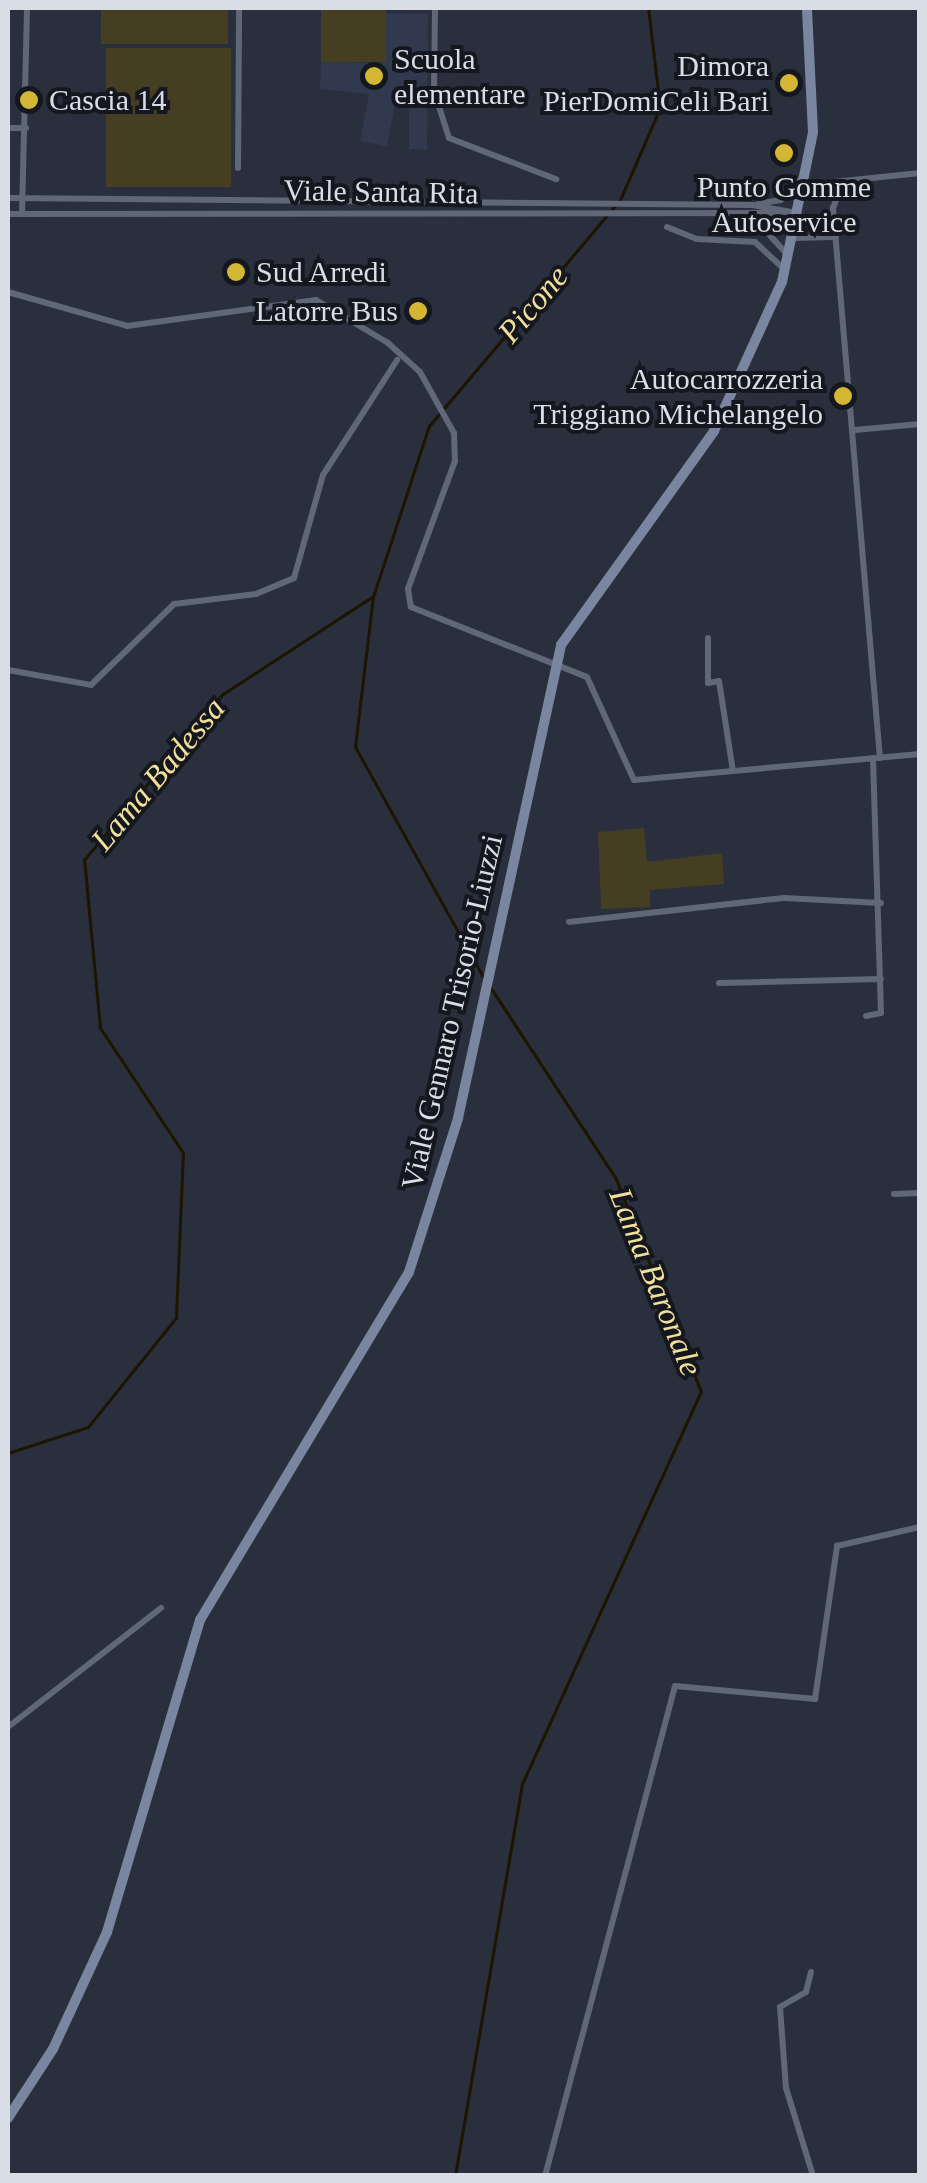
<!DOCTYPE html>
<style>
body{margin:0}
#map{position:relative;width:927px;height:2183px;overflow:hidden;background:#292f3d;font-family:"Times New Roman",serif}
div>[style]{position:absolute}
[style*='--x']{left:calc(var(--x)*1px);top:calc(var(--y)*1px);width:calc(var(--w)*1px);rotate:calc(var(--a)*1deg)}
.built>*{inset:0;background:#30394d}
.green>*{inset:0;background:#453e23;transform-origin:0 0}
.stream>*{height:2.5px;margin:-1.25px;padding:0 1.25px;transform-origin:1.25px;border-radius:1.25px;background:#1c1500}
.street>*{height:6px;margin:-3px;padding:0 3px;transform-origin:3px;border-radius:3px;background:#606777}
.secondary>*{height:10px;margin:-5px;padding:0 5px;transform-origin:5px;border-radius:5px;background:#7a86a0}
.dots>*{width:28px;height:28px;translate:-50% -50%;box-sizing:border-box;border:5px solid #14171e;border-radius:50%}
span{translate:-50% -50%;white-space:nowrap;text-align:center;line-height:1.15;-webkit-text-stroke:8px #14171e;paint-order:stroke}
.poi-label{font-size:30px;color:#d8dde6}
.left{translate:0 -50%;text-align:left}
.right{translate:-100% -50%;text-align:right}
.street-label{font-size:30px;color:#d8dde6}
.water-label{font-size:32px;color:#f2e09a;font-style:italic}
.frame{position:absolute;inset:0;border:10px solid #d8dde6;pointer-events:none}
</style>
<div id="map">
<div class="built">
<div style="clip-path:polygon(386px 13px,428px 14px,427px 150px,409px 149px,409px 106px,395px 104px,387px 146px,360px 141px,369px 94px,320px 89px,321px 62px,385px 63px)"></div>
</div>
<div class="green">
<div style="left:101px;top:8px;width:127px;height:36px"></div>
<div style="left:321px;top:8px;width:65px;height:54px"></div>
<div style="left:106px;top:48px;width:125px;height:139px"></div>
<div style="clip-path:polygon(644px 828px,647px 862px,722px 853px,724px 884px,650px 890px,650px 907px,601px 909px,598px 832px)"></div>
</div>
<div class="stream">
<div style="--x:620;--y:200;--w:100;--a:-66.5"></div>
<div style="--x:660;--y:108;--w:101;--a:-96.8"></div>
<div style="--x:483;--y:977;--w:263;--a:-119.1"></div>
<div style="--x:355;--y:747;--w:151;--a:-83.2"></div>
<div style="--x:373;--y:597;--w:180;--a:-71.9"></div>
<div style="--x:429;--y:426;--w:288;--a:-49.8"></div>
<div style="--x:8;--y:1453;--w:84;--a:-18"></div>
<div style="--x:88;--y:1427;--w:140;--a:-51.1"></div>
<div style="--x:176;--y:1318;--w:165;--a:-87.6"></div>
<div style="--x:183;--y:1153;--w:150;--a:-123.6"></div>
<div style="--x:100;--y:1028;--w:169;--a:-95.4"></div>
<div style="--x:84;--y:860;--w:217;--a:-50.1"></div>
<div style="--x:223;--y:694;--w:178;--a:-33.1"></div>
<div style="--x:455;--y:2176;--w:398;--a:-80.3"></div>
<div style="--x:522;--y:1784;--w:431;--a:-65.5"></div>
<div style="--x:701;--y:1392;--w:229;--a:-111.8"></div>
<div style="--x:616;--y:1179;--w:230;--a:-123.3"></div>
</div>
<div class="street">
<div style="--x:435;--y:8;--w:83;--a:90.7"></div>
<div style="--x:434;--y:91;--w:49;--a:72.3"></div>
<div style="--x:449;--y:138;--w:115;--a:21"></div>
<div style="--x:8;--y:128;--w:18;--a:0"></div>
<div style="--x:238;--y:168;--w:160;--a:-89.6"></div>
<div style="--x:843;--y:182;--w:28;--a:111"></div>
<div style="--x:833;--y:208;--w:552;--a:85.12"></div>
<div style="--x:804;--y:185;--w:117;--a:-5.9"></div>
<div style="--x:8;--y:198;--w:744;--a:0.54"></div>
<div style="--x:752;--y:205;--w:46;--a:10.1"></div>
<div style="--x:758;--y:204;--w:23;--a:-10"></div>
<div style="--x:781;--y:200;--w:29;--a:-46"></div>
<div style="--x:8;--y:214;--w:784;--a:-0.07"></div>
<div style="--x:22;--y:214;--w:206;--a:-88.6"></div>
<div style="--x:754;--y:218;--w:46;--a:47.6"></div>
<div style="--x:667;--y:227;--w:32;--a:22"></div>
<div style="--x:697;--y:239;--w:58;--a:3"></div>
<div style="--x:755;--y:242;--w:41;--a:43"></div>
<div style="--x:793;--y:238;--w:43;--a:-1.3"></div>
<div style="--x:8;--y:292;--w:124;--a:15.9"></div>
<div style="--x:127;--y:326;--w:191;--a:-7.8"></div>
<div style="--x:316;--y:300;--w:84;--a:30.8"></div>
<div style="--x:388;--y:343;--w:43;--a:42.2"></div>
<div style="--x:420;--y:372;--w:70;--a:60.9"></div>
<div style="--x:454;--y:433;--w:28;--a:88"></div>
<div style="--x:455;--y:461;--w:136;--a:110.2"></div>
<div style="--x:408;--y:589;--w:18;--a:81"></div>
<div style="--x:411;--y:607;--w:189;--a:21.7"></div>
<div style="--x:587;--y:677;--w:113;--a:65.5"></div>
<div style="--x:634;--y:780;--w:287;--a:-5.2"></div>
<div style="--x:855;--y:430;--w:65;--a:-5.3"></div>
<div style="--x:708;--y:638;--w:45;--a:90"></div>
<div style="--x:708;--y:683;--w:11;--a:-10"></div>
<div style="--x:719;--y:681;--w:91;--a:81.2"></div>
<div style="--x:8;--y:670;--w:84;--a:10.2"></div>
<div style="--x:91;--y:685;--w:116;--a:-44.3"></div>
<div style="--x:174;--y:604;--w:83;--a:-7"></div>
<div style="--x:256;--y:594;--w:41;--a:-22.8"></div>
<div style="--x:294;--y:578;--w:107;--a:-74.3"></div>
<div style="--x:323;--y:475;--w:137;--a:-57.2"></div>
<div style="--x:569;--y:922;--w:216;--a:-6.4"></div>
<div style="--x:784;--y:898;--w:97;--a:3"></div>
<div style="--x:719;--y:983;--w:162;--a:-1.4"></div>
<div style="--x:866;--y:1016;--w:15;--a:-11"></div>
<div style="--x:881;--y:1013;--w:255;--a:-91.8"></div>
<div style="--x:894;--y:1194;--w:26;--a:-2"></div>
<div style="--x:8;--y:1727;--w:194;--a:-37.9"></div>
<div style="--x:811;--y:1972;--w:21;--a:104"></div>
<div style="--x:806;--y:1992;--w:30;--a:150"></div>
<div style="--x:780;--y:2007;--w:81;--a:85.8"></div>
<div style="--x:786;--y:2088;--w:92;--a:72.9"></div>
<div style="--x:545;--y:2176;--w:507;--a:-75.14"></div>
<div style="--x:675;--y:1686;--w:141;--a:5.3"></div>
<div style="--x:815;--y:1699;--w:155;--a:-81.8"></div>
<div style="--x:837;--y:1546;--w:85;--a:-12.9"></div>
</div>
<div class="secondary">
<div style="--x:8;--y:2118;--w:82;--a:-56.9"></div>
<div style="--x:53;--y:2049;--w:129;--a:-65.2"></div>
<div style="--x:107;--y:1932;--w:326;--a:-73.4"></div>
<div style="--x:200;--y:1620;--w:406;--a:-59"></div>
<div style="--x:409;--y:1272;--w:162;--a:-72.3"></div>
<div style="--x:458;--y:1118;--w:484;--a:-77.7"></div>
<div style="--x:561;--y:645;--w:263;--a:-54.4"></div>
<div style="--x:714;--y:431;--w:164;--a:-65.5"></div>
<div style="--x:782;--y:282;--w:153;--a:-78.3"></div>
<div style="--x:813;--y:132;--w:124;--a:-92.8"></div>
</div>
<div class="dots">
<div style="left:374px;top:76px;background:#d4b635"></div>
<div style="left:789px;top:83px;background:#d4b635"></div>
<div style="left:29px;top:100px;background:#d4b635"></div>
<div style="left:784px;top:153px;background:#d4b635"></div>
<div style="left:236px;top:272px;background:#d4b635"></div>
<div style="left:418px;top:311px;background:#d4b635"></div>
<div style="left:843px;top:396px;background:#d4b635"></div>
</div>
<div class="poi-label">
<span class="left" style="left:394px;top:76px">Scuola<br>elementare</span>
<span class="right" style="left:769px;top:83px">Dimora<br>PierDomiCeli Bari</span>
<span class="left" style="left:49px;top:100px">Cascia 14</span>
<span style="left:784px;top:204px">Punto Gomme<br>Autoservice</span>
<span class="left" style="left:256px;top:272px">Sud Arredi</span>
<span class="right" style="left:398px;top:311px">Latorre Bus</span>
<span class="right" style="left:823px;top:396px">Autocarrozzeria<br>Triggiano Michelangelo</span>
</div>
<div class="street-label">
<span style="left:381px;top:192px;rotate:1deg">Viale Santa Rita</span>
<span style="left:452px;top:1012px;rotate:-77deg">Viale Gennaro Trisorio-Liuzzi</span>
</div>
<div class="water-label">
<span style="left:533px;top:304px;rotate:-50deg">Picone</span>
<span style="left:158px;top:774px;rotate:-50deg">Lama Badessa</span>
<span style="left:656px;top:1282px;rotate:68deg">Lama Baronale</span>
</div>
<div class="frame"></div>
</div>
